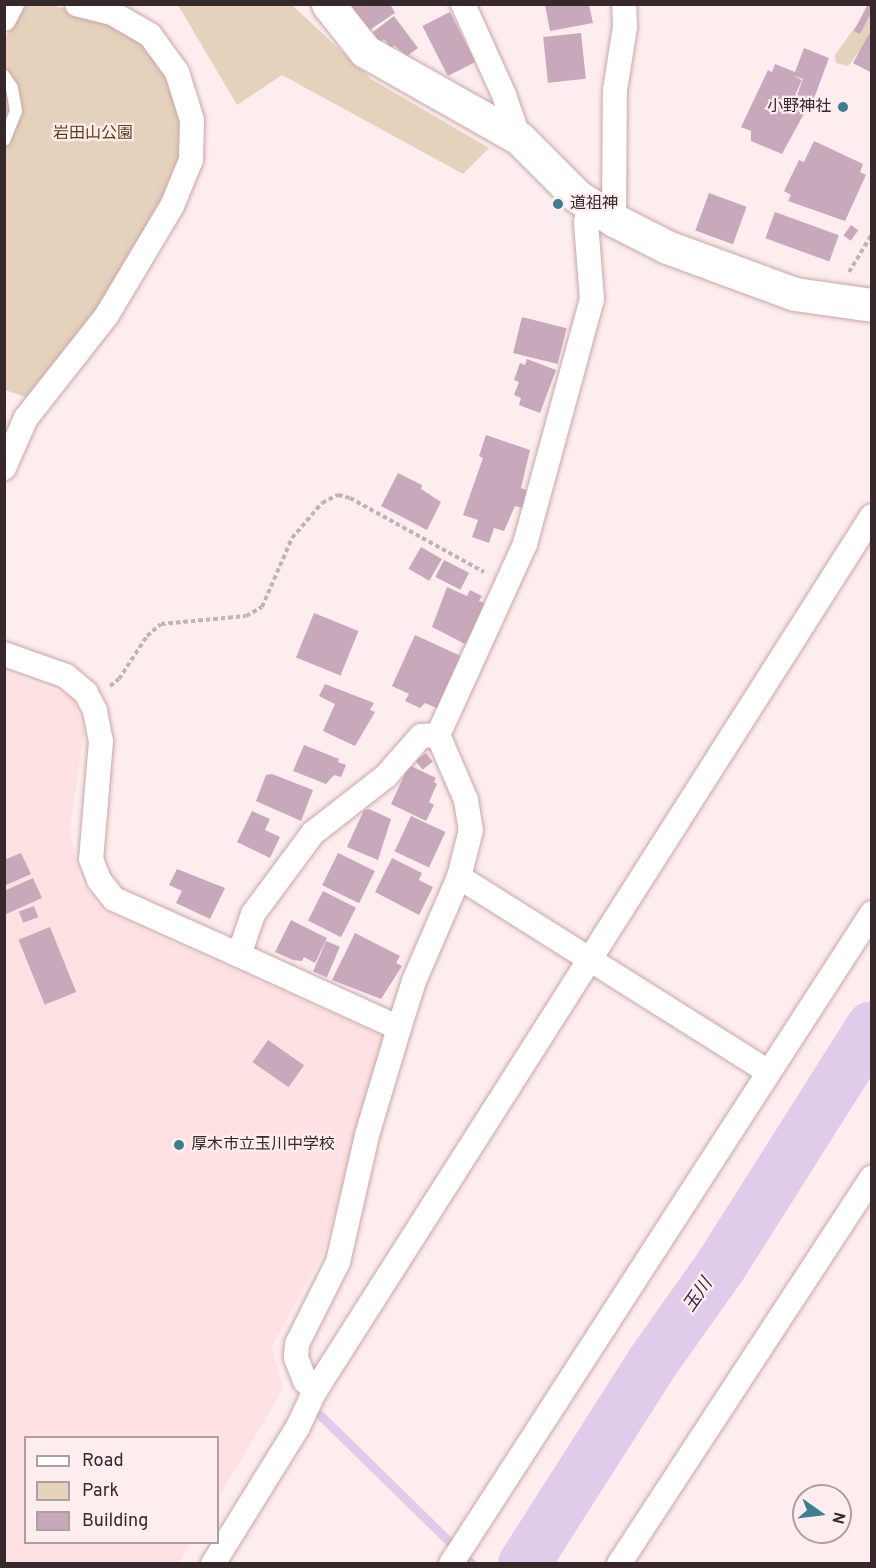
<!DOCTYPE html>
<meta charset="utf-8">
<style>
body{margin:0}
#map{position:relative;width:876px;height:1568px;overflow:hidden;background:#fdedee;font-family:Overpass,"Noto Sans JP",sans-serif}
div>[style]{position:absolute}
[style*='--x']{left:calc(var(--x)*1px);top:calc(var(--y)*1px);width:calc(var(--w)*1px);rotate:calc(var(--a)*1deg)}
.built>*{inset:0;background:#fee1e3}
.green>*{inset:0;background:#e5d2bc}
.stream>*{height:9px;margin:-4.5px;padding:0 4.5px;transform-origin:4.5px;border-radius:4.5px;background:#deccea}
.river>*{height:52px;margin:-26px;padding:0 26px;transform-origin:26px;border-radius:26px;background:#deccea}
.building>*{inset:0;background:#c8a8bb;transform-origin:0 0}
.path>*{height:4px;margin-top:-2px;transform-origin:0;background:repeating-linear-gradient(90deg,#c1b2b3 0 4.5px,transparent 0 7.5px)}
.roads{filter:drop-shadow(0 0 2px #caa6a9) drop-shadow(0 0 2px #caa6a9)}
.lane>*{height:12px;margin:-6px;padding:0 6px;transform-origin:6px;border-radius:6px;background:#fff}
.street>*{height:24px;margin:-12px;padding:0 12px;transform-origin:12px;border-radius:12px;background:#fff}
.secondary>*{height:33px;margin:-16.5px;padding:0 16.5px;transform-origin:16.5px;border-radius:16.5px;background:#fff}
.dots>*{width:16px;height:16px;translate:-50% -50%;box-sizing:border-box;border:3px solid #fdedee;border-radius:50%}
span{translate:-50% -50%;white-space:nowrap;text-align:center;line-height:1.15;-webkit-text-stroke:4.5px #fdedee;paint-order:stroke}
.poi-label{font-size:16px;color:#37292b}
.right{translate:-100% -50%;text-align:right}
.left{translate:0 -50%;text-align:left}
.park-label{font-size:16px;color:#5f3e10}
.water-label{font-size:18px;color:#392047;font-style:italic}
.frame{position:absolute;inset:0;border:6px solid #37292b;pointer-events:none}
.legend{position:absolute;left:24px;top:1436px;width:195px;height:108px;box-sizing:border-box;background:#fdedee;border:2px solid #ae9fa0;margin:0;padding:8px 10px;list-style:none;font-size:18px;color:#37292b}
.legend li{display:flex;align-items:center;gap:12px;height:30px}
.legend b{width:30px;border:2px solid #ae9fa0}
.north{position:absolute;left:792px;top:1484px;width:60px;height:60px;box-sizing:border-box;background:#fdedee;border:2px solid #ae9fa0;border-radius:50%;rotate:104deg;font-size:16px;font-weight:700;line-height:24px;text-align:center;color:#37292b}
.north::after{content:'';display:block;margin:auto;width:21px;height:27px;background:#3e7d92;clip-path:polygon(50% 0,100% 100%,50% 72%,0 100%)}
</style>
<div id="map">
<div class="built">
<div style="clip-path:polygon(4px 672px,72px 697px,84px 732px,70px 828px,79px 880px,104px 912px,384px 1037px,323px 1253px,272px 1346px,283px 1389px,218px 1498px,218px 1438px,26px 1438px,26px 1542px,191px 1543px,179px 1563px,5px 1563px)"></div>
</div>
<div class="green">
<div style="clip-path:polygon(24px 5px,50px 5px,110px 20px,145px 42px,203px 126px,105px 299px,26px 397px,5px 390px,4px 41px)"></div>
<div style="clip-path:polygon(178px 5px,292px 5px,371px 79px,489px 148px,463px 174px,282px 75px,237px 105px)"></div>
<div style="clip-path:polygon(871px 5px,871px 58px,857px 54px,848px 66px,836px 63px,835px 55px)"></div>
</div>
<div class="stream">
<div style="--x:320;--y:1415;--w:213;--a:44.4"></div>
</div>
<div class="river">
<div style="--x:524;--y:1564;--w:238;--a:-57.5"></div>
<div style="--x:652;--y:1363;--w:121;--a:-54.7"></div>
<div style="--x:722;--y:1264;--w:280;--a:-57.7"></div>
</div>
<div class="building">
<div style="clip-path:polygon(350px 4px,390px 4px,395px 13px,368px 31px)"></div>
<div style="clip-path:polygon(868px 4px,872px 4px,872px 11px,860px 34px,854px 31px)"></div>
<div style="clip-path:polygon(545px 5px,589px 5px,593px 23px,550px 31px)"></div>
<div style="left:450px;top:12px;width:56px;height:31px;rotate:63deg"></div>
<div style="clip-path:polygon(394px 16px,418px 48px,407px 56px,394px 45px,391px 48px,384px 39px,380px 42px,373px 32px)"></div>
<div style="left:581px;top:33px;width:46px;height:38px;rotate:84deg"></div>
<div style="clip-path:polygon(869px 34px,872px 35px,872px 73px,853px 63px)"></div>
<div style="clip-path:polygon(804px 48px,829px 58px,813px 101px,797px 95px,803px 79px,792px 75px,802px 80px,795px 95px,806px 100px,803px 106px,807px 108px,782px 154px,751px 141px,751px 131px,741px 127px,768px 70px,772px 72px,775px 64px,795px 72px)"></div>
<div style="clip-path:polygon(814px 141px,863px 164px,860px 172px,866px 175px,845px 221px,788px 201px,791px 195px,784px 191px,799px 160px,804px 162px)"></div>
<div style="left:709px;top:193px;width:40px;height:40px;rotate:20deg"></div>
<div style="left:775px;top:212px;width:68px;height:28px;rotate:20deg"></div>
<div style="left:851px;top:225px;width:9px;height:13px;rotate:36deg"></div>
<div style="left:522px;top:317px;width:46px;height:37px;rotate:14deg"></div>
<div style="clip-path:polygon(527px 359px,556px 370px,540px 413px,519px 405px,521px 398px,514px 395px,519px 382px,514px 380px,520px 363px,525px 365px)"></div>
<div style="clip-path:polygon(486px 435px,530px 450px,521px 488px,529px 491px,523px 508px,515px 506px,504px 531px,494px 528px,489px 543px,472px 537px,478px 520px,463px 515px,483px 458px,479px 456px)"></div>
<div style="clip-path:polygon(398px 473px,422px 485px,421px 489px,441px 502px,427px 530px,381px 506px)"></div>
<div style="left:421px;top:547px;width:24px;height:25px;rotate:30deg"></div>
<div style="left:444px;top:560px;width:28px;height:19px;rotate:27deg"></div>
<div style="clip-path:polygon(447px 587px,467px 596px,470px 590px,482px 596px,479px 601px,487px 604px,467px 645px,432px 627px)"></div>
<div style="left:314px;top:613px;width:48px;height:48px;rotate:22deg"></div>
<div style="clip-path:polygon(415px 635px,463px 657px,441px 710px,425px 703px,420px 708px,405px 701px,409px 694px,392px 686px)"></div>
<div style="clip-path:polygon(325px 684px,374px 703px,370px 710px,375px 712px,355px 746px,323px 731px,335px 704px,319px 696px)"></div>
<div style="clip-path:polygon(304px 745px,339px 759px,338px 762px,346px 765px,341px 777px,334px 775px,326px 784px,293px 771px)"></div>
<div style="left:426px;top:753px;width:11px;height:13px;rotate:52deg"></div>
<div style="clip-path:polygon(409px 765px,436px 778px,434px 782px,437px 784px,429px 802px,434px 805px,426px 821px,391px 804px)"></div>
<div style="clip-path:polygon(272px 774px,313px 790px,301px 821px,256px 801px,266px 775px)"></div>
<div style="clip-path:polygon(369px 809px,391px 819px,378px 860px,347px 847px,364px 810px)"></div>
<div style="clip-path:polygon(252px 811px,270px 819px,265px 830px,280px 837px,270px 858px,237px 842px)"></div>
<div style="left:411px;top:816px;width:38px;height:39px;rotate:25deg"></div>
<div style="clip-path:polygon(21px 853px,31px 874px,4px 886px,4px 860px)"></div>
<div style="left:338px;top:853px;width:41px;height:36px;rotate:26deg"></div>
<div style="clip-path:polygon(392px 858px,422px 873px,419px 880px,433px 887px,419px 915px,375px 892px)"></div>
<div style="clip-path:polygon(177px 869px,225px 888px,210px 919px,176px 903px,182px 891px,169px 885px)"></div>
<div style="clip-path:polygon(33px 878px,42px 898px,4px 915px,4px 891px)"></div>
<div style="left:323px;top:891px;width:37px;height:33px;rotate:27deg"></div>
<div style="left:34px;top:906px;width:12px;height:16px;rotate:70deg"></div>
<div style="clip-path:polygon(291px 920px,327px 938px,315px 963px,304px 957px,302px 961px,293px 960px,275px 952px)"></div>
<div style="left:50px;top:927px;width:70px;height:34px;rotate:68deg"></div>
<div style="clip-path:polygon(355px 933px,400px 956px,396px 963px,402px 966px,381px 999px,332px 980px)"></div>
<div style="left:326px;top:941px;width:15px;height:33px;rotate:23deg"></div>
<div style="left:268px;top:1040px;width:44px;height:27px;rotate:35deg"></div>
</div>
<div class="path">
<div style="--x:849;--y:272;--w:44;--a:-58.8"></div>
<div style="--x:110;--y:686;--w:11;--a:-38"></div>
<div style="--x:119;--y:679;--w:51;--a:-56.9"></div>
<div style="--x:147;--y:636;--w:18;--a:-41"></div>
<div style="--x:161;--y:624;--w:85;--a:-5.4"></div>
<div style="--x:246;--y:616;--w:18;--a:-29"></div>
<div style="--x:262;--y:607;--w:75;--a:-66.5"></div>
<div style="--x:292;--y:538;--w:46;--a:-49.4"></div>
<div style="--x:322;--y:503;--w:18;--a:-27"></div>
<div style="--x:338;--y:495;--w:12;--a:14"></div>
<div style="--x:350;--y:498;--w:153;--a:28.9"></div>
</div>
<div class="roads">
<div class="lane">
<div style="--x:4;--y:76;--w:14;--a:56"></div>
<div style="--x:12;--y:88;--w:23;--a:80"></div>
<div style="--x:16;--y:111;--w:31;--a:112"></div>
</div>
<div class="street">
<div style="--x:463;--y:4;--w:100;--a:65.7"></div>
<div style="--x:504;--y:95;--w:46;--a:70.8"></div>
<div style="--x:4;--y:19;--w:17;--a:-62"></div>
<div style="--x:614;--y:220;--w:130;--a:-89.6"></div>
<div style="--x:615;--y:90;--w:64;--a:-81"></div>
<div style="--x:625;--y:27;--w:23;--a:-92"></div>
<div style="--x:4;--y:468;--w:55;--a:-66.3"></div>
<div style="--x:26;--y:418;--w:131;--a:-51.8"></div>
<div style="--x:107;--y:315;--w:127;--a:-59.2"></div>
<div style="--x:172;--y:206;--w:50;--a:-67.6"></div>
<div style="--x:191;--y:160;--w:40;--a:-88.6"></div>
<div style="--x:192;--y:120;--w:50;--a:-107.4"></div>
<div style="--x:177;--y:72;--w:46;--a:-126.1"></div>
<div style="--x:150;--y:35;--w:44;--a:-149.9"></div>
<div style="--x:112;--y:13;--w:36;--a:-166"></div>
<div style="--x:4;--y:654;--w:66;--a:19.5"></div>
<div style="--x:66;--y:676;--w:26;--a:40"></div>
<div style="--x:86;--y:693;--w:20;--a:63"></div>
<div style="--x:95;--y:711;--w:31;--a:79"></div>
<div style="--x:101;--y:741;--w:118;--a:94.8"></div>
<div style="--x:91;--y:859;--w:22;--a:69"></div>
<div style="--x:99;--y:880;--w:24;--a:52"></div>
<div style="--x:114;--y:899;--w:137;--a:24.1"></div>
<div style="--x:239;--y:955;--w:43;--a:-71.1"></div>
<div style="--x:253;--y:914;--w:101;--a:-53.5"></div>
<div style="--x:313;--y:833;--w:93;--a:-38"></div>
<div style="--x:386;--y:776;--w:53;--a:-48.8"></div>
<div style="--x:421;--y:736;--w:17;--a:-3"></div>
<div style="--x:438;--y:735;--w:71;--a:66.7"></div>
<div style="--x:466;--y:800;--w:30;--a:81"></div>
<div style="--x:471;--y:830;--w:49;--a:104.3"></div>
<div style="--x:459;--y:877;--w:364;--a:32.2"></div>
<div style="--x:438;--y:735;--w:210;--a:-65.5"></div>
<div style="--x:525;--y:544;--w:254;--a:-74.7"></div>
<div style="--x:592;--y:299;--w:77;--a:-94.5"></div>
<div style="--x:586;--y:222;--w:18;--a:-77"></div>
<div style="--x:239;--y:955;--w:176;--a:24.5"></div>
<div style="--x:315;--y:1391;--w:14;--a:-135"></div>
<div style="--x:305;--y:1381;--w:25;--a:-111"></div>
<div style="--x:296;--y:1358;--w:14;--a:-86"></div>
<div style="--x:297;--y:1344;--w:92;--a:-63.4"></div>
<div style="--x:338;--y:1262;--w:130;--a:-77.1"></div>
<div style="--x:367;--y:1135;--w:112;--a:-73.3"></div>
<div style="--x:399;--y:1028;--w:49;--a:-72.3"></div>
<div style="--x:414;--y:981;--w:113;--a:-66.6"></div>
<div style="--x:213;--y:1564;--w:161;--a:-58.2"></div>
<div style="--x:298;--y:1427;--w:40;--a:-65"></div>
<div style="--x:315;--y:1391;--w:1037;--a:-57.52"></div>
<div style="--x:451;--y:1564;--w:775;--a:-57.11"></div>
<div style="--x:619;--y:1564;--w:462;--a:-56.8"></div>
</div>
<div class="secondary">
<div style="--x:328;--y:4;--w:60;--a:51.8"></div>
<div style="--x:365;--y:51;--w:177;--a:29.5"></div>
<div style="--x:519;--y:138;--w:82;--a:45"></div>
<div style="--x:577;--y:196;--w:44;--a:33"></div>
<div style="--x:614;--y:220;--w:59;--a:27"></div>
<div style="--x:667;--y:247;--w:136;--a:20.2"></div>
<div style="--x:795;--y:294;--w:78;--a:8.1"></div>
</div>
</div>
<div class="dots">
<div style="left:843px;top:107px;background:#3e7d92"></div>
<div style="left:558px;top:204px;background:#3e7d92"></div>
<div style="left:179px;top:1145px;background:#3e7d92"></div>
</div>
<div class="poi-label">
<span class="right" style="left:831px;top:107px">小野神社</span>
<span class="left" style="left:570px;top:204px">道祖神</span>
<span class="left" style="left:191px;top:1145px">厚木市立玉川中学校</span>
</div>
<div class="park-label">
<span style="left:93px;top:134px">岩田山公園</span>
</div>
<div class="water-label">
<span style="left:699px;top:1296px;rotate:-55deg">玉川</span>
</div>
<div class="frame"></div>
<ul class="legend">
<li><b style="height:8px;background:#fff"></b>Road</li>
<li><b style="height:16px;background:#e5d2bc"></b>Park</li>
<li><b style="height:16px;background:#c8a8bb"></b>Building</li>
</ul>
<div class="north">N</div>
</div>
